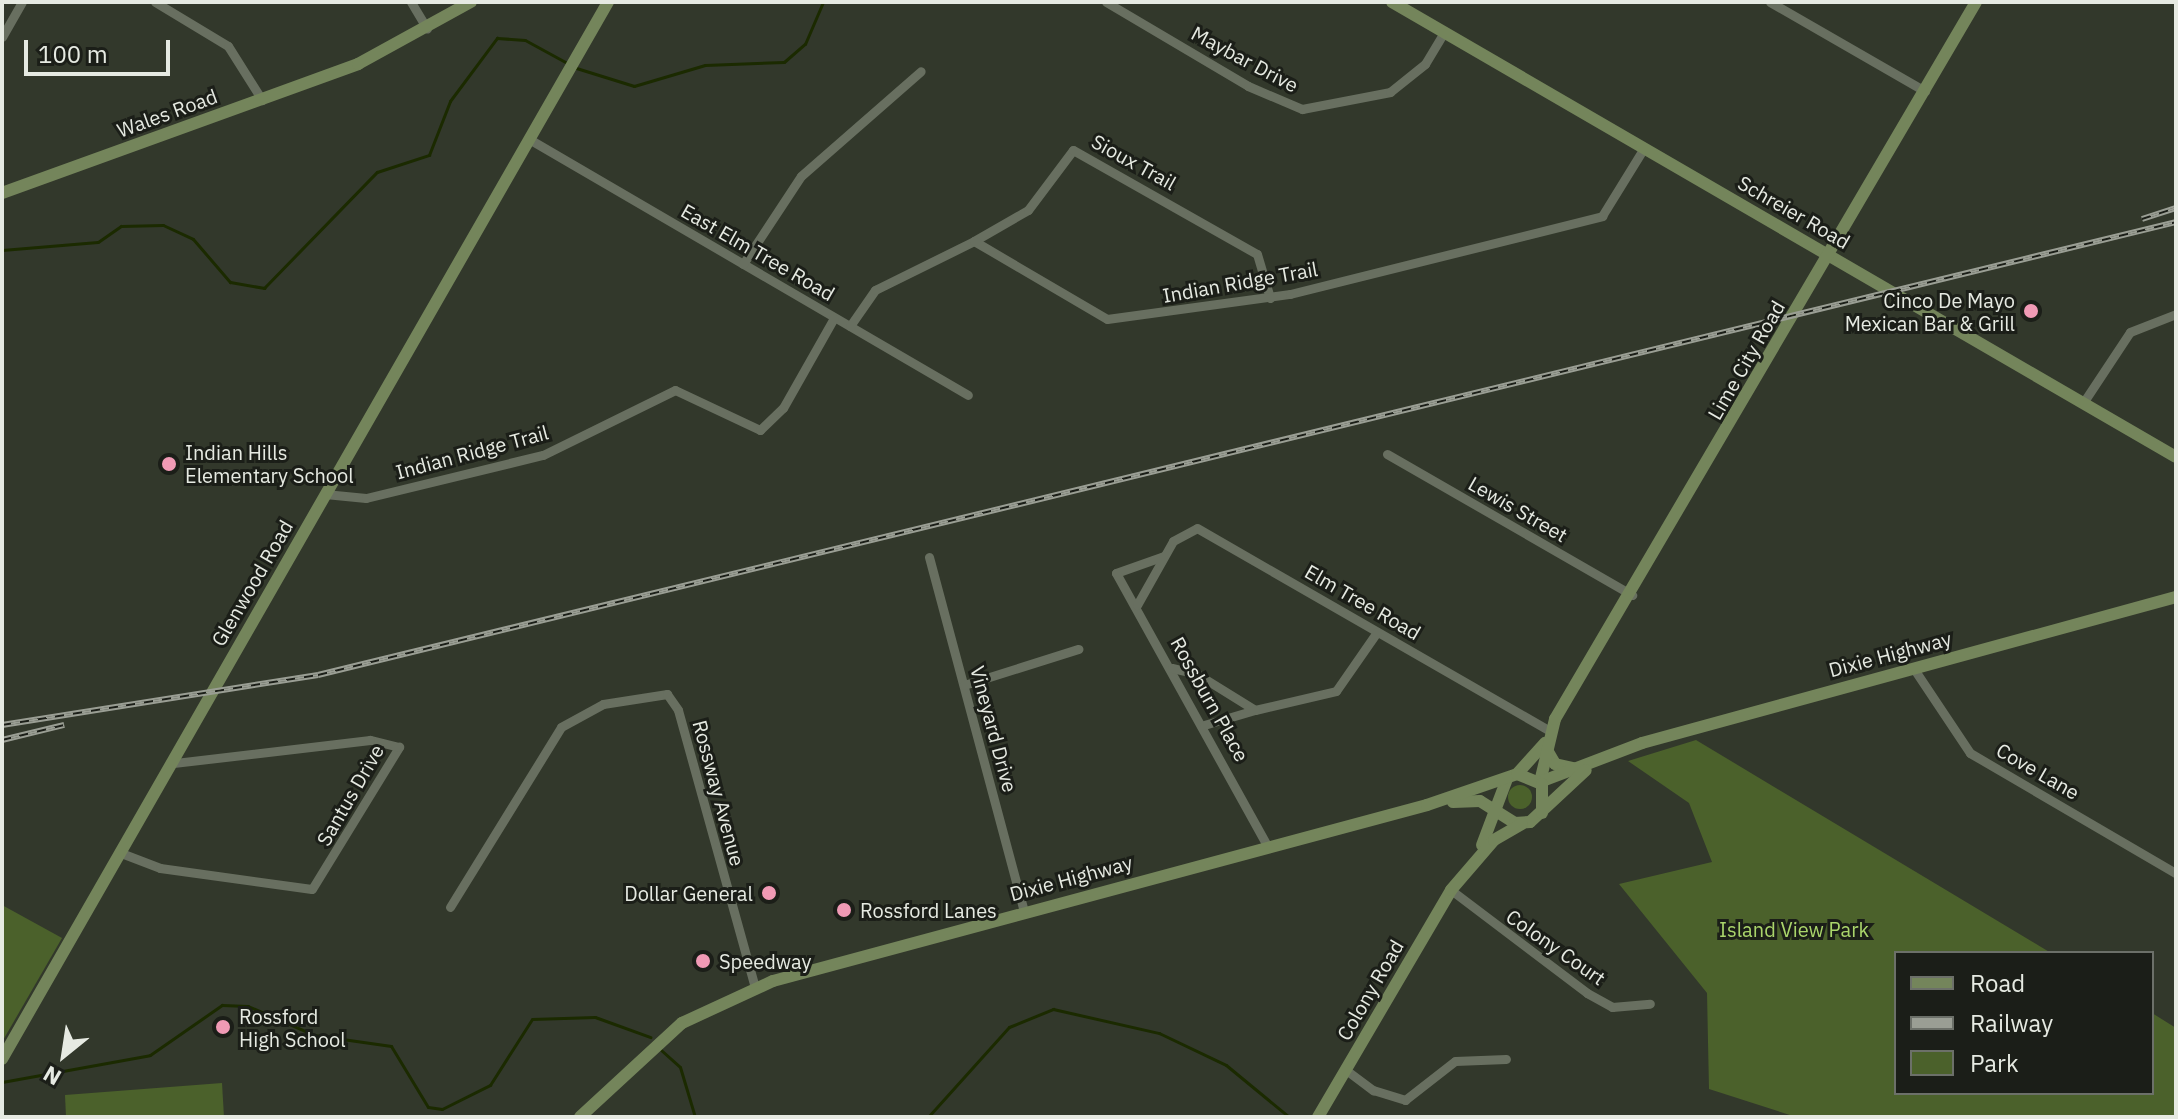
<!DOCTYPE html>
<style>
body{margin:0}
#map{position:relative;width:2178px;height:1119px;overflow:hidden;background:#32382b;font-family:"IBM Plex Sans",sans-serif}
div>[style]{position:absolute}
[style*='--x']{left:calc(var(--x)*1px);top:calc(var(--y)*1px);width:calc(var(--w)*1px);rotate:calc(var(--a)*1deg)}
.green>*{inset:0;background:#4b612b}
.round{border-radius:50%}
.stream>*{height:3px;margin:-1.5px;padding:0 1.5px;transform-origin:1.5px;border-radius:1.5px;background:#1b2a00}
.street>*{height:9px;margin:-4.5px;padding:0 4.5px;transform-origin:4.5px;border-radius:4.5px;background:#686f60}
.secondary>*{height:12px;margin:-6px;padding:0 6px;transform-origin:6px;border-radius:6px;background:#74855b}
.rail>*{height:6px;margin-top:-3px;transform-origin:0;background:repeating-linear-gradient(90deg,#1b1e18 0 9px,#9a9e94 0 18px);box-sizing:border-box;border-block:2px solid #9a9e94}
.dots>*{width:22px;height:22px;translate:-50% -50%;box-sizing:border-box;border:4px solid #1b1e18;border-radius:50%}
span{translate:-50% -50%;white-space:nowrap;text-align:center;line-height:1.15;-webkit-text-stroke:6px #1b1e18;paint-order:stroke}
.street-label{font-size:20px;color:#e6eae2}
.poi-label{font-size:20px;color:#e6eae2}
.right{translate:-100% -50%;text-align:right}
.left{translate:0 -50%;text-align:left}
.park-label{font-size:20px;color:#aad56b}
.frame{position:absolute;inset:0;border:4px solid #e6eae2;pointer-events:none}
.legend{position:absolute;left:1894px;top:951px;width:260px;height:144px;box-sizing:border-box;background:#1b1e18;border:2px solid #6c7069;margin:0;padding:10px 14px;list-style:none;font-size:24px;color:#e6eae2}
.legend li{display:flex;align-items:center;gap:16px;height:40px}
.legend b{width:40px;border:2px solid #6c7069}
.north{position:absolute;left:24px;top:1015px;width:80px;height:80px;-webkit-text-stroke:6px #1b1e18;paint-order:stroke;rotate:210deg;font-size:22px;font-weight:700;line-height:32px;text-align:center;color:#e6eae2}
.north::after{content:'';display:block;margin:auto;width:28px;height:36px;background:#e6eae2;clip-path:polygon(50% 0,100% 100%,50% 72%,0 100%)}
.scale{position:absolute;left:24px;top:40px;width:146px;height:36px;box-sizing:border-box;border:4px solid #e6eae2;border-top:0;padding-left:10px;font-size:24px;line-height:28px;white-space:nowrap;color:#e6eae2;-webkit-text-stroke:6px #1b1e18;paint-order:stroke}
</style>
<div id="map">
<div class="green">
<div style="clip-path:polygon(1696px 740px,2051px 953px,1896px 953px,1896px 1093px,2152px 1093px,2152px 1013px,2176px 1028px,2176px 1117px,1796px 1117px,1709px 1089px,1707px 993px,1619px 884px,1712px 862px,1689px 803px,1628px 761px)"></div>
<div class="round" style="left:1508px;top:785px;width:24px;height:24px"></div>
<div style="clip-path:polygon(2px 905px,62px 938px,2px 1042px)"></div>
<div style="clip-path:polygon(222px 1083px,224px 1117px,66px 1117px,65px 1095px)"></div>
</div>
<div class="stream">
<div style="--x:573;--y:67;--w:64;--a:17.3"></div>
<div style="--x:634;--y:86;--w:74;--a:-16.5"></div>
<div style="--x:705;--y:65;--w:79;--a:-2.2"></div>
<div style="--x:784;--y:62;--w:28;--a:-41"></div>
<div style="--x:805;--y:44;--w:46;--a:-66.8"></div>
<div style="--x:2;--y:250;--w:96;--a:-4.8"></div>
<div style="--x:98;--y:242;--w:28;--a:-35"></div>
<div style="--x:121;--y:226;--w:42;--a:-1.4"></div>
<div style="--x:163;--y:225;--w:33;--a:25"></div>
<div style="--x:193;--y:239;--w:57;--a:49.3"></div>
<div style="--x:230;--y:282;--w:35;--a:10"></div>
<div style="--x:264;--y:288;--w:162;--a:-45.8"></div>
<div style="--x:377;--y:172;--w:55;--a:-18.1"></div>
<div style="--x:429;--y:155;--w:58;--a:-68.7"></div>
<div style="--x:450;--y:101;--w:79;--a:-53.3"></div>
<div style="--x:497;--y:38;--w:28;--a:4"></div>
<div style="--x:525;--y:40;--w:48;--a:28.7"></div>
<div style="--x:661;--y:1050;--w:25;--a:42"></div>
<div style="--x:680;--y:1067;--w:52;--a:73.3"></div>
<div style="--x:2;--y:1082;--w:150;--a:-10.3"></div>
<div style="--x:150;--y:1055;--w:88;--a:-34.8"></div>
<div style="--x:222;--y:1005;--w:26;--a:2"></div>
<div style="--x:248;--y:1006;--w:72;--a:23.7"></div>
<div style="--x:314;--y:1035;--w:78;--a:8.1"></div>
<div style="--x:391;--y:1046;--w:71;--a:58.8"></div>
<div style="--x:428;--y:1107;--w:14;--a:8"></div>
<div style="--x:442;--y:1109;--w:54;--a:-26.6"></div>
<div style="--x:490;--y:1085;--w:78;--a:-57.5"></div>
<div style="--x:532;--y:1019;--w:63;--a:-1.8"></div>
<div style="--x:595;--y:1017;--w:59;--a:20"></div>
<div style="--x:928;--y:1117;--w:121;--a:-48"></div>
<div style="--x:1009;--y:1027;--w:48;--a:-22.2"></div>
<div style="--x:1053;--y:1009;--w:109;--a:12.8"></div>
<div style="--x:1159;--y:1033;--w:74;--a:25.5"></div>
<div style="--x:1226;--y:1065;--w:82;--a:39.5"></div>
</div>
<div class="street">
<div style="--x:155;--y:2;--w:85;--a:31.1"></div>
<div style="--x:228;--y:46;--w:64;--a:57.8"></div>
<div style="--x:411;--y:2;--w:31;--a:59"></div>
<div style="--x:1106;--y:2;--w:165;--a:30.6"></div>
<div style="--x:1248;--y:86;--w:59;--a:23.1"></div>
<div style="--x:1302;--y:109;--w:90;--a:-10.9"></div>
<div style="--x:1390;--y:92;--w:45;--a:-38.7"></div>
<div style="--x:1425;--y:64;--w:37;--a:-59"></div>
<div style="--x:1770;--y:2;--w:179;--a:29.9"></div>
<div style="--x:2;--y:37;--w:40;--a:-60.3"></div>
<div style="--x:529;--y:139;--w:508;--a:30.25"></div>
<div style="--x:974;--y:241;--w:62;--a:-29.9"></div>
<div style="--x:1028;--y:210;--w:75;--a:-53.1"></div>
<div style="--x:1073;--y:150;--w:211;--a:29.5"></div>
<div style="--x:1257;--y:254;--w:46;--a:73.5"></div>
<div style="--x:743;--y:264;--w:105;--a:-56.6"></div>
<div style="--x:801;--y:176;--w:159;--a:-41.2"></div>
<div style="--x:850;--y:326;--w:44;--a:-55.2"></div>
<div style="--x:875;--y:290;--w:110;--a:-26.3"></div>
<div style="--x:974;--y:241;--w:154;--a:30.4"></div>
<div style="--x:1107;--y:319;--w:185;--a:-7.8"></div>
<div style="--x:1290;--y:294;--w:322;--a:-14"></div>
<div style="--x:1602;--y:216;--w:80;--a:-58.3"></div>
<div style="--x:2083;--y:403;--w:85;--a:-56.5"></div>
<div style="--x:2130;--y:332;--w:49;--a:-21.4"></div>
<div style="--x:1387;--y:454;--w:283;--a:29.9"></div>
<div style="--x:325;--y:494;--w:41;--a:5.6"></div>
<div style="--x:366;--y:498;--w:182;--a:-13.7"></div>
<div style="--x:543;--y:455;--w:147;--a:-26.2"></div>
<div style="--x:675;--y:390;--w:94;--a:25.2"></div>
<div style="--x:760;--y:430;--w:32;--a:-44"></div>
<div style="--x:783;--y:408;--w:103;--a:-60.5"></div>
<div style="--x:1164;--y:556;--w:51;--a:160.5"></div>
<div style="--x:1116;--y:573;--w:311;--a:61"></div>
<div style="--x:929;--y:557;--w:367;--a:75"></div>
<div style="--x:1137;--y:605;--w:73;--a:-60.6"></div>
<div style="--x:1173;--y:541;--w:27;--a:-28"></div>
<div style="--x:1197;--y:528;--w:409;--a:29.9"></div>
<div style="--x:1172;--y:668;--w:26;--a:13"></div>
<div style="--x:1197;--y:674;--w:68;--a:31.8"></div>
<div style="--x:1255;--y:710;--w:83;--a:-13.2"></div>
<div style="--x:1336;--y:691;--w:72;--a:-55.2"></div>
<div style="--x:1914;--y:669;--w:101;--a:56.3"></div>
<div style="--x:1970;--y:753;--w:238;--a:30.3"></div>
<div style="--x:964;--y:685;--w:120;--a:-17.5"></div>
<div style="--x:1204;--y:725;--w:53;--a:-16.4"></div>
<div style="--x:121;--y:853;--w:42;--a:21"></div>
<div style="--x:160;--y:868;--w:153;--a:7.9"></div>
<div style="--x:312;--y:889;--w:167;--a:-58.5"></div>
<div style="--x:399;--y:747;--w:30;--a:-166"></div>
<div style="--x:370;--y:740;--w:198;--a:173.3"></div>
<div style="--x:1451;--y:890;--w:171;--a:37.1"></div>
<div style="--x:1587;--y:993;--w:29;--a:29"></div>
<div style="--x:1612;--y:1007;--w:38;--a:-5"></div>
<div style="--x:450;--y:907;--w:211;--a:-58.3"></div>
<div style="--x:561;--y:727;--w:48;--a:-28.7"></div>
<div style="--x:603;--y:704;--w:65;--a:-8.9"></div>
<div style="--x:667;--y:694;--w:19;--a:55"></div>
<div style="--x:678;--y:710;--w:288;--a:74.5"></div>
<div style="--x:1346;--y:1070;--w:34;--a:37"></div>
<div style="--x:1373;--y:1090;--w:34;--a:17"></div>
<div style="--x:1405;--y:1100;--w:63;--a:-38"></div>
<div style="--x:1455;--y:1061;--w:51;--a:-2.2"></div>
</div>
<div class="secondary">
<div style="--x:1392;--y:2;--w:906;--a:30.13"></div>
<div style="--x:2;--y:193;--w:379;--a:-19.9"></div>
<div style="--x:358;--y:64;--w:129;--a:-28.8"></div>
<div style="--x:1547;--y:750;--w:16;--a:60"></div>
<div style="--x:1555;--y:764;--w:22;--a:13"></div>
<div style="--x:1517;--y:774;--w:42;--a:-47.9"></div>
<div style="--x:1540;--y:782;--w:65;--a:-76.6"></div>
<div style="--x:1555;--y:719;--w:831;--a:-59.58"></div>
<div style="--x:1540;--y:782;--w:109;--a:-20.9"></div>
<div style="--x:1642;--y:743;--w:554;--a:-15.29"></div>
<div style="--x:1453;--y:802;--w:27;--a:-2"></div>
<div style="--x:1480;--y:801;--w:41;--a:32.2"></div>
<div style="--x:1515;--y:823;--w:15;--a:-4"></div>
<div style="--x:1530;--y:822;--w:76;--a:-42.9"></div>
<div style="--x:1482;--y:845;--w:71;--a:-69.3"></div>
<div style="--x:2;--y:1059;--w:1218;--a:-60.17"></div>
<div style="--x:580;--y:1117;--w:139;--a:-42.7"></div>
<div style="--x:682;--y:1023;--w:100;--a:-24.8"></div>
<div style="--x:773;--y:981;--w:677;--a:-15.06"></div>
<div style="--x:1427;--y:805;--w:95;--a:-19"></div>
<div style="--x:1517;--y:774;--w:27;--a:22"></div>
<div style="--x:1542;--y:784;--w:29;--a:90"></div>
<div style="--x:1318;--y:1117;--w:263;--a:-59.6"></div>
<div style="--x:1451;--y:890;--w:66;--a:-49.3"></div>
<div style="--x:1494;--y:840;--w:32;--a:-30"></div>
</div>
<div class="rail">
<div style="--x:2142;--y:219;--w:36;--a:-18"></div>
<div style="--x:2;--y:725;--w:320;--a:-9"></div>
<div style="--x:318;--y:675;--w:1912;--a:-13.7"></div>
<div style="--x:2;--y:740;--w:64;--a:-13.6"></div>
</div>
<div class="dots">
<div style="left:2031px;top:311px;background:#f09ab5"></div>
<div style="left:169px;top:464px;background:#f09ab5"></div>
<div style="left:769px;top:893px;background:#f09ab5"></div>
<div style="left:844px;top:910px;background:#f09ab5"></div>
<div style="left:703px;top:961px;background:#f09ab5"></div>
<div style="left:223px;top:1027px;background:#f09ab5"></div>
</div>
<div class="street-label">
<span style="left:1245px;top:59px;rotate:28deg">Maybar Drive</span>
<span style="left:167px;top:113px;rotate:-20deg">Wales Road</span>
<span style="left:1134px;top:162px;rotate:29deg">Sioux Trail</span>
<span style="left:1794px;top:212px;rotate:30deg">Schreier Road</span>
<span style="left:758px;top:252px;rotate:30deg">East Elm Tree Road</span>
<span style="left:1240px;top:282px;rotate:-10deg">Indian Ridge Trail</span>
<span style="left:1746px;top:360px;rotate:-60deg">Lime City Road</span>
<span style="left:472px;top:452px;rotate:-15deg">Indian Ridge Trail</span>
<span style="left:1518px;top:509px;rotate:30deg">Lewis Street</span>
<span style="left:252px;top:583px;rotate:-60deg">Glenwood Road</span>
<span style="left:1363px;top:602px;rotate:30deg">Elm Tree Road</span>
<span style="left:1890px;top:654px;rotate:-15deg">Dixie Highway</span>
<span style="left:1210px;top:699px;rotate:61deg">Rossburn Place</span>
<span style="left:994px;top:729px;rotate:75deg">Vineyard Drive</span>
<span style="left:2038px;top:771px;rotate:30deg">Cove Lane</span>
<span style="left:719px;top:793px;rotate:75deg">Rossway Avenue</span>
<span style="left:350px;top:795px;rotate:-60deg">Santus Drive</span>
<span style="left:1071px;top:878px;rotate:-15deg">Dixie Highway</span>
<span style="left:1556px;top:947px;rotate:35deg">Colony Court</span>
<span style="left:1370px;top:990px;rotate:-60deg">Colony Road</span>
</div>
<div class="poi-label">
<span class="right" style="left:2015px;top:312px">Cinco De Mayo<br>Mexican Bar &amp; Grill</span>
<span class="left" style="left:185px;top:464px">Indian Hills<br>Elementary School</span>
<span class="right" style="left:753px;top:893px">Dollar General</span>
<span class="left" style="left:860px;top:910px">Rossford Lanes</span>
<span class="left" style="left:719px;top:961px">Speedway</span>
<span class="left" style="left:239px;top:1028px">Rossford<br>High School</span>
</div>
<div class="park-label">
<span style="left:1794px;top:929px">Island View Park</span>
</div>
<div class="frame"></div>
<ul class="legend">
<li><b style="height:10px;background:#74855b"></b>Road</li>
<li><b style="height:10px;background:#9a9e94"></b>Railway</li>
<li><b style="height:22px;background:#4b612b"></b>Park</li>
</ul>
<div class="north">N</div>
<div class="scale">100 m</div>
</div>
